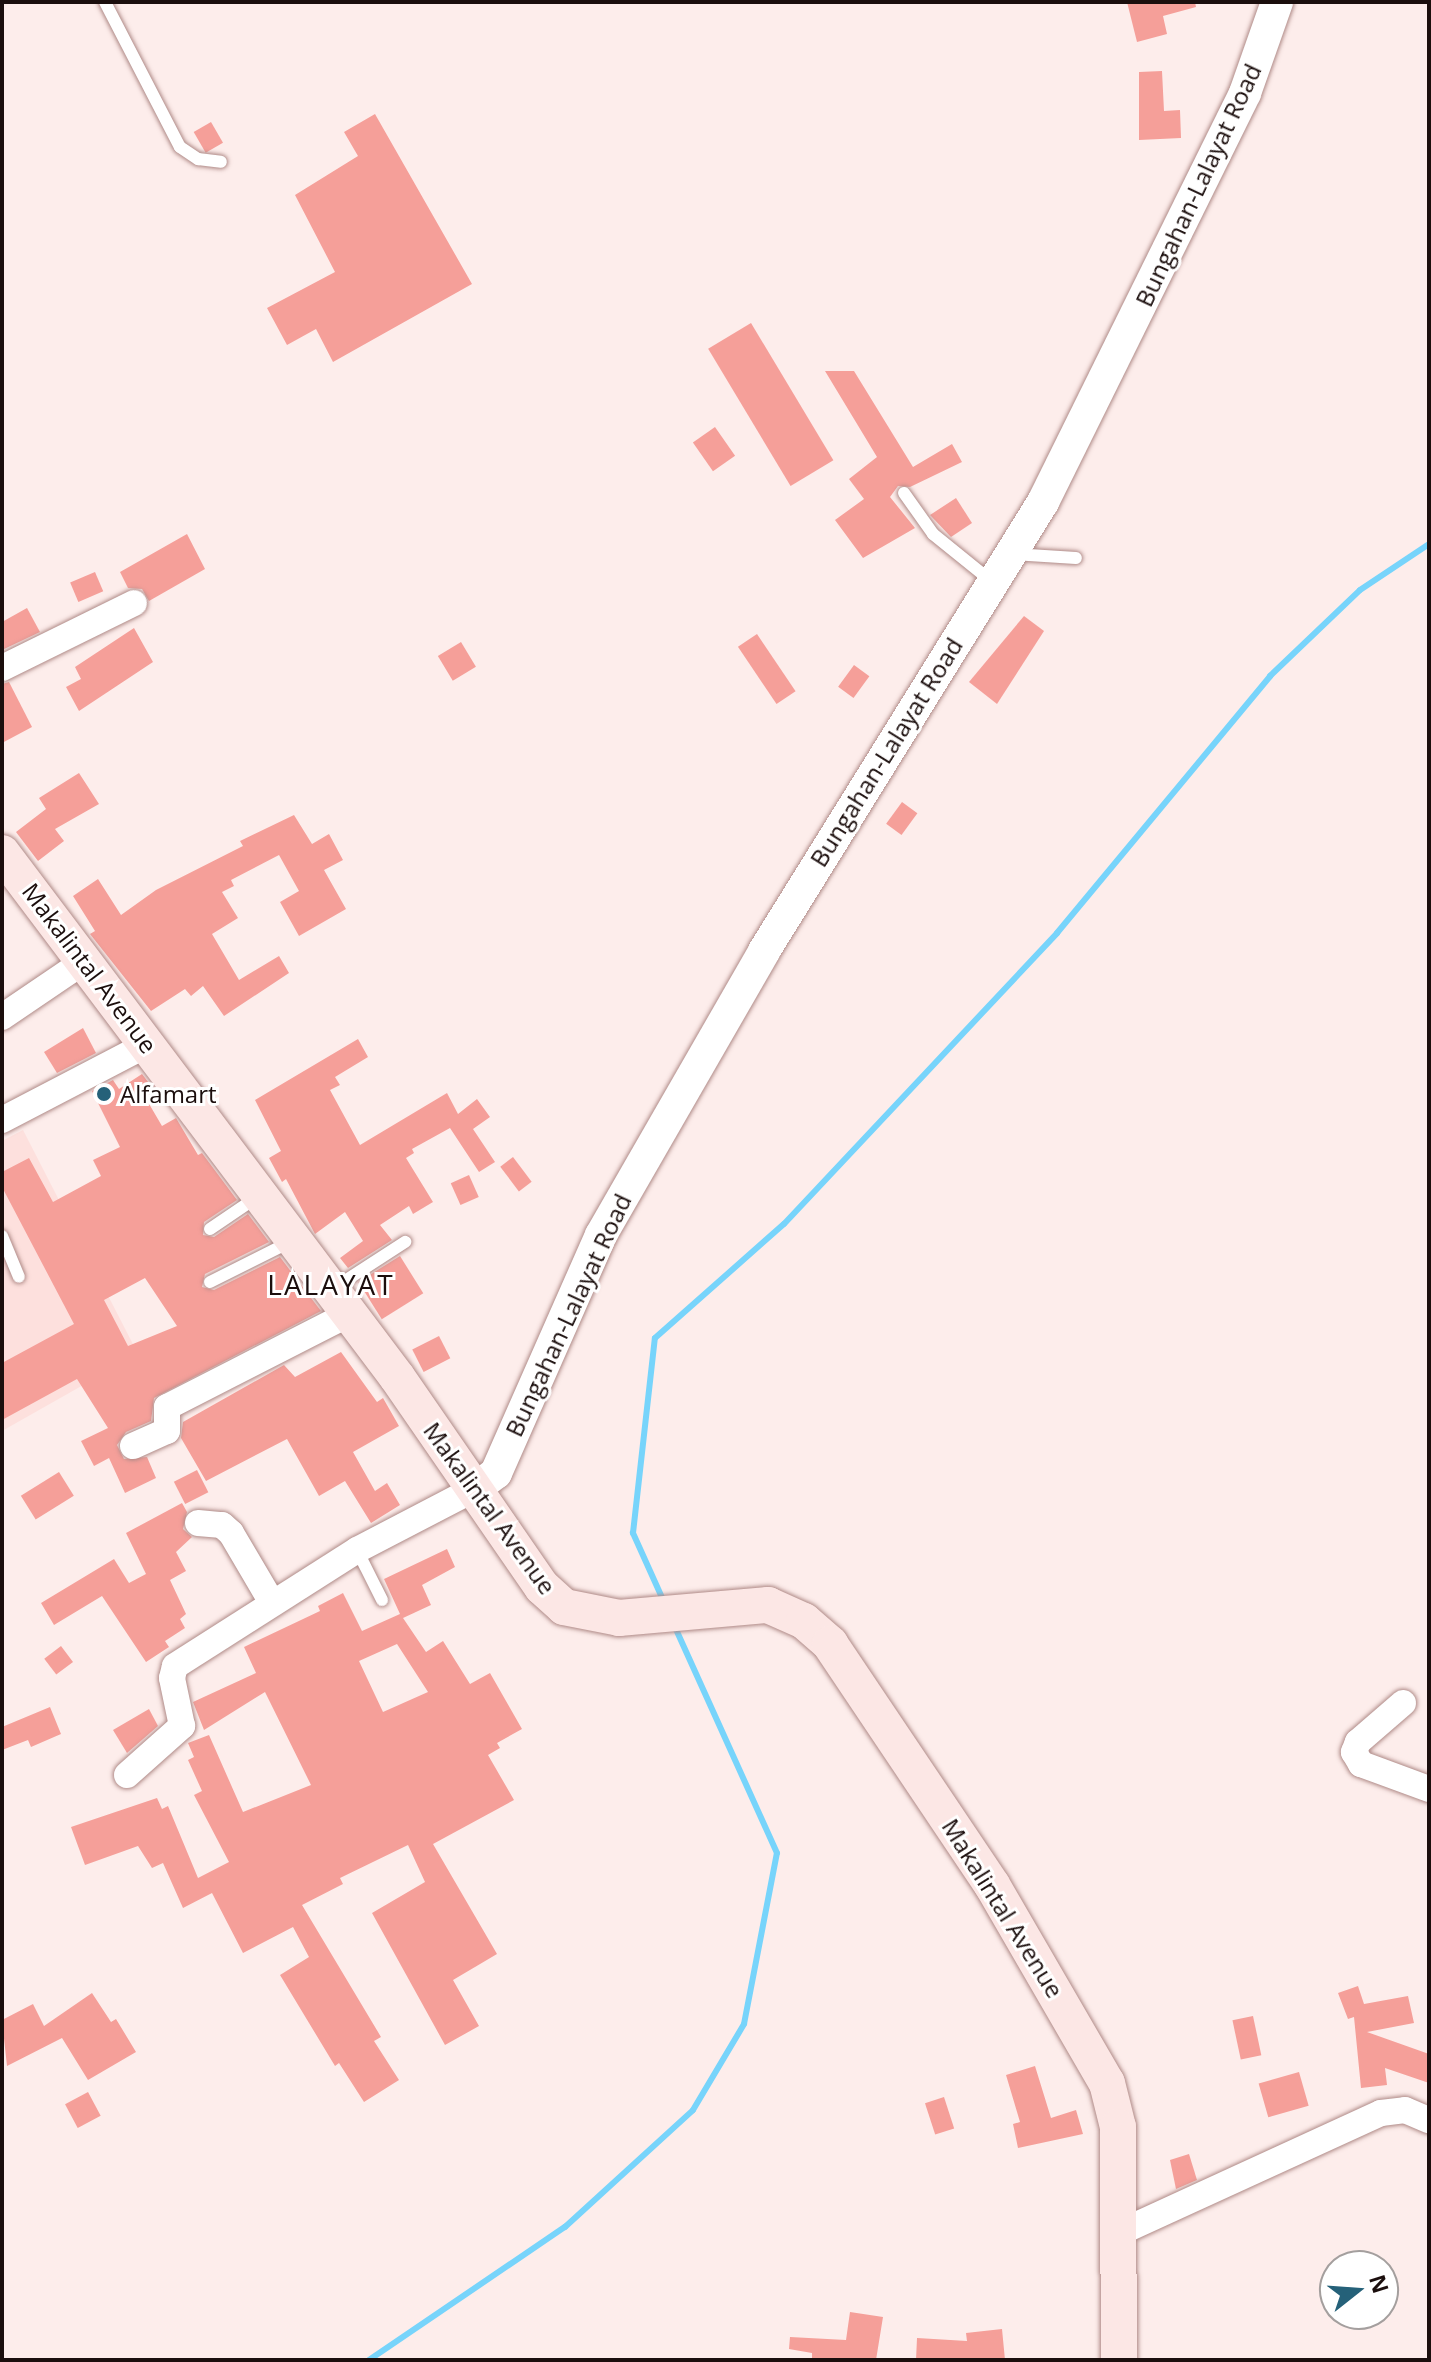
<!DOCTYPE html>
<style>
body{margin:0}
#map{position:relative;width:1431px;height:2362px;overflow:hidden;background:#fdedeb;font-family:"Open Sans",sans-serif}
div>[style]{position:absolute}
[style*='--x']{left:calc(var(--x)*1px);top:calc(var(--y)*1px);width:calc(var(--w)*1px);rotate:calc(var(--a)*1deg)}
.built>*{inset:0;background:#fde0dd}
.stream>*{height:6px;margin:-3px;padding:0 3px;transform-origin:3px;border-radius:3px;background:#77d4fb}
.building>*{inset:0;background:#f59f99;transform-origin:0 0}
.roads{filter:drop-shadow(0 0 2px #af8a87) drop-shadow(0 0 2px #af8a87)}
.service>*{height:12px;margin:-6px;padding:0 6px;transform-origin:6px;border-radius:6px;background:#fff}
.minor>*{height:26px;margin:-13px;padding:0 13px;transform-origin:13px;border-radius:13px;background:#fff}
.tertiary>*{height:32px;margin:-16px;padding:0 16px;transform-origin:16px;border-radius:16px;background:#fff}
.secondary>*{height:36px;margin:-18px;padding:0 18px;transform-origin:18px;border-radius:18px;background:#fce7e5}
.dots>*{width:22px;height:22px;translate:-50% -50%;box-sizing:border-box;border:4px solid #fff;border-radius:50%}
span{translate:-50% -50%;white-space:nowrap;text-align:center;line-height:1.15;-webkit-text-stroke:6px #fff;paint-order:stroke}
.street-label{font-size:24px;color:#1b0e0d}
.poi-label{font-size:24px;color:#1b0e0d}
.left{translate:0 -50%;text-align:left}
.quarter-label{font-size:28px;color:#1b0e0d;letter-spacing:2px}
.frame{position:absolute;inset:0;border:4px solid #1b0e0d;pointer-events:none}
.north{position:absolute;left:1319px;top:2250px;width:80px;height:80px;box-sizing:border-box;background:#fff;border:2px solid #a49f9e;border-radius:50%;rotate:73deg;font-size:22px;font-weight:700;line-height:32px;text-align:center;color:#1b0e0d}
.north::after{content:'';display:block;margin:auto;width:28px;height:36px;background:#256179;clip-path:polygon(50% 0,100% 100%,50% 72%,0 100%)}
</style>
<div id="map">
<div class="built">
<div style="clip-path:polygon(23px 1130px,138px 1354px,2px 1431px,2px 1141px)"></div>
</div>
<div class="stream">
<div style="--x:664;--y:1602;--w:76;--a:-114.2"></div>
<div style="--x:633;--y:1533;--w:196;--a:-83.6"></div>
<div style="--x:655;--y:1338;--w:172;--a:-41.5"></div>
<div style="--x:784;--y:1224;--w:399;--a:-46.8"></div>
<div style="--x:1057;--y:933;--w:334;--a:-50.3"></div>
<div style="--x:1270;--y:676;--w:124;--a:-43.7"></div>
<div style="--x:1360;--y:590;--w:83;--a:-33.7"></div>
<div style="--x:369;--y:2360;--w:237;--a:-34.2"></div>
<div style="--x:565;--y:2227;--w:173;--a:-42.4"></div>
<div style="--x:693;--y:2110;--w:100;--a:-59.3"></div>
<div style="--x:744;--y:2024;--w:174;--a:-79.1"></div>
<div style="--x:777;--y:1853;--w:248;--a:-114.3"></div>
</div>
<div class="building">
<div style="clip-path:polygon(1127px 2px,1195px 2px,1196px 7px,1163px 16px,1167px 34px,1137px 42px)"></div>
<div style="clip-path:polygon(1162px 71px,1164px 111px,1180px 110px,1181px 138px,1139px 140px,1139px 72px)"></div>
<div style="clip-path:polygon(375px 114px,472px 284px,333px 362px,316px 329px,287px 345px,267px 308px,335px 272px,295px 195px,358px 156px,344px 132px)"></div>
<div style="left:211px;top:122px;width:24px;height:20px;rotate:60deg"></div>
<div style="left:751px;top:323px;width:160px;height:50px;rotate:59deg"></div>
<div style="clip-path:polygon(825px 371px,854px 371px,913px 467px,952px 444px,962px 462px,910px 487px,898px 486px,890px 497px,915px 528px,863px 558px,835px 520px,864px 499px,849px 479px,877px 457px)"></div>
<div style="left:715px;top:427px;width:35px;height:27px;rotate:55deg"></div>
<div style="clip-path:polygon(956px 498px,972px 523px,951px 537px,930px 515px)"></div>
<div style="clip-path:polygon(187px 534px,205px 569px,149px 601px,142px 589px,128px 588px,120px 572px)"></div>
<div style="left:95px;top:572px;width:21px;height:27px;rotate:67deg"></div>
<div style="clip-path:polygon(27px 608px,40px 632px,2px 650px,2px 622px)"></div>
<div style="clip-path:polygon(1024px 616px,1044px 631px,997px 704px,969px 682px)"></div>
<div style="clip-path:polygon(134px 628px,153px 662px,79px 711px,66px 687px,81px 679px,75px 667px)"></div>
<div style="left:757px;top:634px;width:69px;height:23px;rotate:56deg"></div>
<div style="left:461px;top:642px;width:29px;height:27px;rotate:59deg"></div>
<div style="left:854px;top:665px;width:19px;height:27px;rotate:36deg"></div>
<div style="clip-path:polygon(9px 682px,32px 727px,2px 743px,2px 684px)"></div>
<div style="clip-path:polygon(79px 773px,99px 804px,55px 829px,64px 841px,38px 861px,16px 832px,46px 809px,39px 798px)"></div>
<div style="left:902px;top:802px;width:19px;height:27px;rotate:36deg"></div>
<div style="clip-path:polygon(294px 815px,312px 844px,329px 834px,343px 860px,324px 870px,346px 909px,299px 936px,280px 902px,299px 891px,279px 855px,231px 880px,234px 886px,222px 892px,238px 918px,212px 934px,239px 980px,279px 956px,289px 973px,224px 1016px,203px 986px,191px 996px,185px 989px,151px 1011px,90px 934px,95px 931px,73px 896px,98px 879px,121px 915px,156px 890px,243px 846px,240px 841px)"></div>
<div style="clip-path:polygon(83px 1028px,96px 1053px,57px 1073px,44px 1052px)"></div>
<div style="clip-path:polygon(358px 1039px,368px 1057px,335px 1077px,340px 1085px,330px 1090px,360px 1145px,447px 1093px,458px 1114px,477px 1099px,490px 1117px,473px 1129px,495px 1162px,479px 1172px,450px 1128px,412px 1149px,414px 1153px,406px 1158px,433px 1202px,413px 1214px,409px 1206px,380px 1225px,392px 1240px,348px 1268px,340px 1258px,363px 1241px,345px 1212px,315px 1234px,286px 1179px,282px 1182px,269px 1158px,281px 1151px,255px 1100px)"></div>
<div style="clip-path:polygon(evenodd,142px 1074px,155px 1091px,145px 1097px,162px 1126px,176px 1118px,198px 1155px,202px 1153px,237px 1200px,204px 1222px,203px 1235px,214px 1237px,248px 1214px,269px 1242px,205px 1274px,202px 1287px,214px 1290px,280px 1257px,321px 1311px,154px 1398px,151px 1421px,126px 1432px,117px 1445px,124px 1459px,147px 1457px,156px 1478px,125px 1493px,109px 1458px,94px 1466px,81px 1441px,108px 1428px,77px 1379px,2px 1420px,2px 1363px,74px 1324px,2px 1187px,2px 1172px,29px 1158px,53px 1202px,101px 1176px,93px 1160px,120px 1147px,92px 1091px,113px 1080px,119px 1089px,142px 1074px,145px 1278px,177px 1326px,128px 1346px,104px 1300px,145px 1278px)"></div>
<div style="left:513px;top:1157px;width:31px;height:16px;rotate:53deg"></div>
<div style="left:469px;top:1175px;width:24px;height:20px;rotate:66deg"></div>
<div style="left:400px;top:1256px;width:44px;height:49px;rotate:58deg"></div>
<div style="left:439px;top:1336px;width:25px;height:30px;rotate:63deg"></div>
<div style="clip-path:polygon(341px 1352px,377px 1402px,383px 1398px,399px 1426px,353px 1452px,375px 1491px,387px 1483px,400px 1505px,371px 1523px,345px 1481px,319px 1496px,287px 1439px,206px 1481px,181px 1438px,183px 1422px,284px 1365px,295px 1377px)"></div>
<div style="left:197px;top:1470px;width:25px;height:26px;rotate:63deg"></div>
<div style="left:59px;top:1472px;width:28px;height:45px;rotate:58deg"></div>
<div style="clip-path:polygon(182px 1503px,187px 1512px,183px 1529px,192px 1537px,176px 1552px,186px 1571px,170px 1580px,186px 1614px,180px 1619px,185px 1628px,165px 1641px,169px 1647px,146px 1662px,102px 1596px,54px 1625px,41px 1603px,114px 1559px,129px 1583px,146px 1574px,126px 1533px)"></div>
<div style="clip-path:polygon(evenodd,447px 1549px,455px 1567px,422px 1585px,431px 1605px,403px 1618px,426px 1652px,443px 1641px,470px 1684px,490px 1673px,522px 1729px,497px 1743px,500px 1748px,488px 1755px,514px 1800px,433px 1844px,497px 1954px,453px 1980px,479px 2026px,445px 2045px,372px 1913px,425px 1882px,408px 1845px,340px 1878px,343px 1884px,302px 1905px,381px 2037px,374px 2041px,399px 2080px,364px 2102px,339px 2063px,335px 2066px,280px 1975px,309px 1957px,293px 1927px,243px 1953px,212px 1893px,183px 1908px,163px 1863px,152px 1868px,138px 1846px,85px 1865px,71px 1827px,157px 1798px,162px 1809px,168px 1806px,198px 1878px,229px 1862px,194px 1795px,202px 1791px,188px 1760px,194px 1757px,188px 1743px,209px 1735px,243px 1812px,311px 1785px,265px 1692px,204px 1730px,193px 1702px,256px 1673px,244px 1647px,320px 1611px,318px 1606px,343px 1593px,362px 1631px,400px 1614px,384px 1579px,447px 1549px,397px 1644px,428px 1692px,383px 1712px,359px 1661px,397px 1644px)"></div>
<div style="left:61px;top:1646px;width:20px;height:21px;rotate:53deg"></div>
<div style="clip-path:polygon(50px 1707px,61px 1734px,31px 1747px,28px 1740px,2px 1750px,2px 1727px)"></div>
<div style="clip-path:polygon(149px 1709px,158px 1726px,127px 1753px,113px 1730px)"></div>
<div style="clip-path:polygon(1358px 1986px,1364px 2004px,1408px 1996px,1414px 2023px,1367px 2032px,1429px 2054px,1429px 2083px,1385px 2068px,1387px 2085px,1361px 2088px,1354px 2017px,1348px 2019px,1338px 1993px)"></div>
<div style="clip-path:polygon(92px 1993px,111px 2022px,116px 2019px,136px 2052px,88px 2080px,62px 2038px,7px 2066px,2px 2020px,33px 2004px,44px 2026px)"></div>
<div style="left:1253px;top:2016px;width:40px;height:21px;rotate:78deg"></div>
<div style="clip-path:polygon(1035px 2066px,1051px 2118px,1076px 2110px,1083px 2134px,1018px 2148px,1013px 2124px,1020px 2122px,1006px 2075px)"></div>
<div style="left:1299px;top:2072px;width:35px;height:42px;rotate:74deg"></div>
<div style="left:88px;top:2092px;width:27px;height:26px;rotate:62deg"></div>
<div style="left:944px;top:2097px;width:33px;height:20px;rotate:72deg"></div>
<div style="clip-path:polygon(1189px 2154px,1197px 2180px,1176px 2189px,1170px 2160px)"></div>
<div style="clip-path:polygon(850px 2312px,883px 2317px,876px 2360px,812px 2359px,812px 2353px,789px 2349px,790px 2337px,846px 2340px)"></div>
<div style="clip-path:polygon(1002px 2329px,1005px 2360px,916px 2360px,917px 2338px,967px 2341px,966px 2333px)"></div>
</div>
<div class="roads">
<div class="service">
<div style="--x:105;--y:2;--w:163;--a:62.7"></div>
<div style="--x:180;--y:147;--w:22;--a:34"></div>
<div style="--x:198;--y:159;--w:23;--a:7"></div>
<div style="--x:904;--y:493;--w:50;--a:54.7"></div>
<div style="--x:933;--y:534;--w:75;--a:39"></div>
<div style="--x:1013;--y:554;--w:63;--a:3.6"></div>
<div style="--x:210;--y:1229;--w:57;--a:-34.2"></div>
<div style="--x:2;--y:1236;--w:44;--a:67.5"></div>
<div style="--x:210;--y:1282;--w:89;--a:-26.6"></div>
<div style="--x:334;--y:1288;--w:85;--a:-32.9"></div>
<div style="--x:357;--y:1550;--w:56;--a:63.4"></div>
</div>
<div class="minor">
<div style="--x:2;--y:668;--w:147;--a:-26.2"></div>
<div style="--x:2;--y:1017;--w:98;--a:-34.2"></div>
<div style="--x:2;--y:1120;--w:165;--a:-27.5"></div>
<div style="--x:133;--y:1446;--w:37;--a:-24"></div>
<div style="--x:167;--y:1431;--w:24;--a:-90"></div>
<div style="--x:167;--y:1407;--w:204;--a:-27.1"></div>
<div style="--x:198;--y:1523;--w:24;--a:5"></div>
<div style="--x:222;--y:1525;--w:12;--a:42"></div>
<div style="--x:231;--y:1533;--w:79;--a:59.5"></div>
<div style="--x:1403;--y:1703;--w:60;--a:139.1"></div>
<div style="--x:1358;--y:1742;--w:11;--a:112"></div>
<div style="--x:1354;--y:1752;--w:14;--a:60"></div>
<div style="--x:1361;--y:1764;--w:72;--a:20.2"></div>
<div style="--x:127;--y:1775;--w:74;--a:-41.7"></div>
<div style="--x:182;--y:1726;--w:49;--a:-101.8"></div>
<div style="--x:172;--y:1678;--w:12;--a:-76"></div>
<div style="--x:175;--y:1666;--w:216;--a:-32.5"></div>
<div style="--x:357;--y:1550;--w:134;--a:-27.5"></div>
<div style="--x:1121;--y:2232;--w:286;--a:-24.6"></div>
<div style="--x:1381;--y:2113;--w:24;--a:-7"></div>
<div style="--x:1405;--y:2110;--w:26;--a:23"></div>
</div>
<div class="tertiary">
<div style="--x:476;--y:1488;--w:25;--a:-37"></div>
<div style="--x:496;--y:1473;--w:260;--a:-66.2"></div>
<div style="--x:601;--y:1235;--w:327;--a:-60.1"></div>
<div style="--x:764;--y:951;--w:529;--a:-58.14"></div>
<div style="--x:1043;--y:502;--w:456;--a:-63.7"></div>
<div style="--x:1245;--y:93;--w:96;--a:-70.6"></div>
</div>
<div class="secondary">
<div style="--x:2;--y:853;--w:656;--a:52.99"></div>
<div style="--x:397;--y:1377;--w:255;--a:55.4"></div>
<div style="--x:542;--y:1587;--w:30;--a:42"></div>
<div style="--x:564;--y:1607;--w:56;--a:11.3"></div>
<div style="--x:619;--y:1618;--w:150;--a:-5"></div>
<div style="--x:768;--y:1605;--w:39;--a:24"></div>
<div style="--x:804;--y:1621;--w:35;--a:41"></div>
<div style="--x:830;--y:1644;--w:290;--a:56.1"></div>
<div style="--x:992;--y:1885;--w:229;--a:59.9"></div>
<div style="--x:1107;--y:2083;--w:45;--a:76"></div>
<div style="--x:1118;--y:2127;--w:233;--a:89.8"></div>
</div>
</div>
<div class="dots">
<div style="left:104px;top:1094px;background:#256179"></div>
</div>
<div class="street-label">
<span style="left:1198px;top:185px;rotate:-65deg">Bungahan-Lalayat Road</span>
<span style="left:886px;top:752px;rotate:-58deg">Bungahan-Lalayat Road</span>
<span style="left:90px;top:968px;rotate:53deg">Makalintal Avenue</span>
<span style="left:568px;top:1315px;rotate:-65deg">Bungahan-Lalayat Road</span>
<span style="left:490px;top:1508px;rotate:54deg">Makalintal Avenue</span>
<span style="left:1003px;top:1908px;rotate:58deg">Makalintal Avenue</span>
</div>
<div class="poi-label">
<span class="left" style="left:120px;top:1094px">Alfamart</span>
</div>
<div class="quarter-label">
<span style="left:331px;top:1284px">LALAYAT</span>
</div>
<div class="frame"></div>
<div class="north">N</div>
</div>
